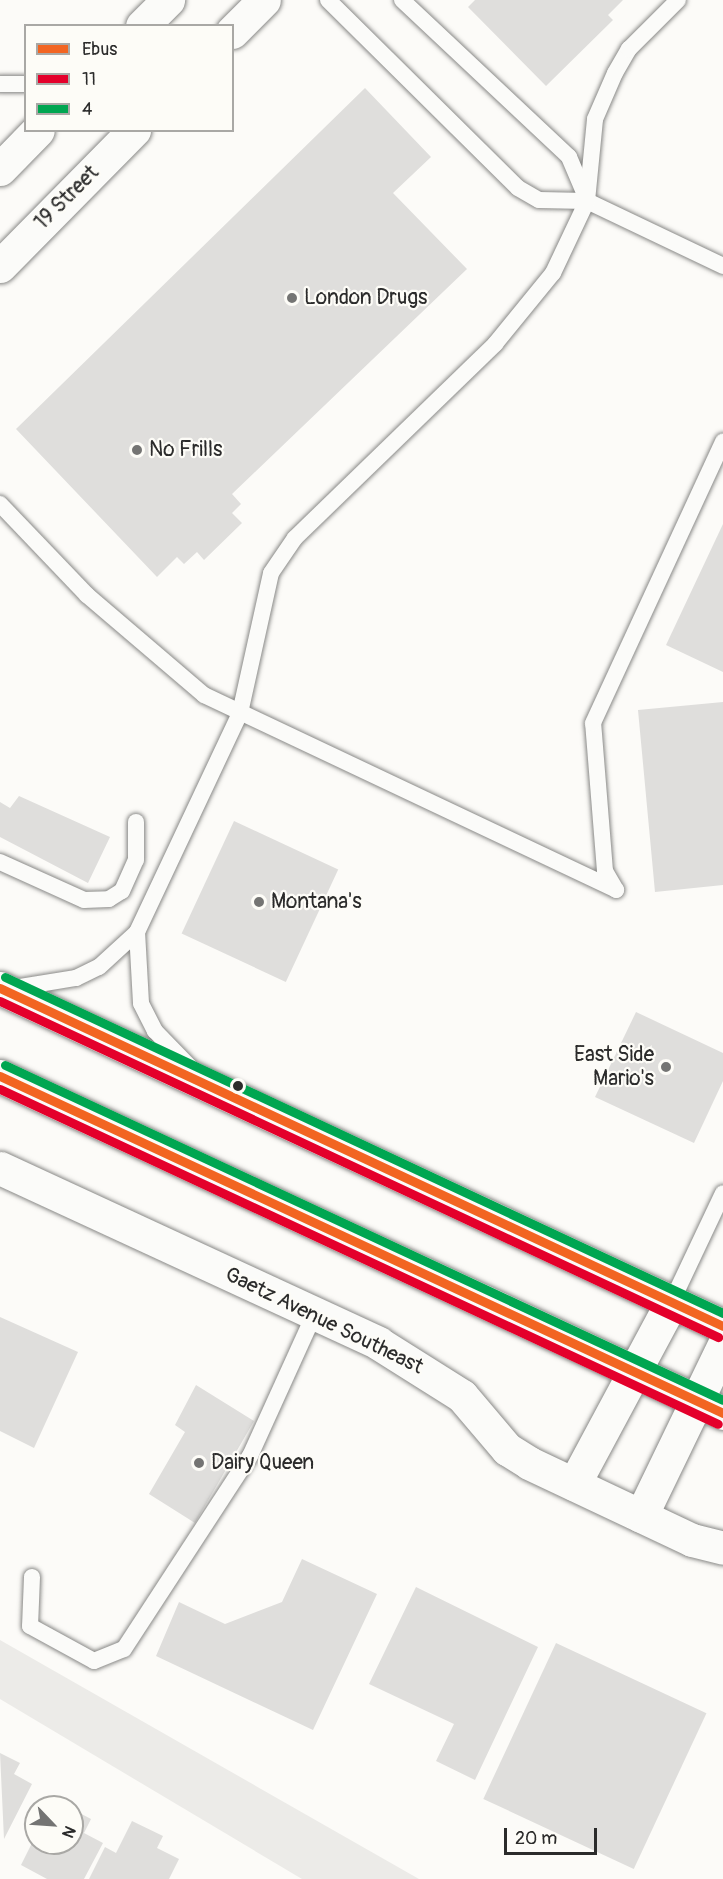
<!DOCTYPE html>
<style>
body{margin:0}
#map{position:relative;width:723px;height:1879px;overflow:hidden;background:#fcfbf8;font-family:Pangolin,sans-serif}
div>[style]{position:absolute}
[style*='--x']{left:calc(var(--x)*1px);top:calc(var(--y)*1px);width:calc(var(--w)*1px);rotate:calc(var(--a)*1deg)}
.green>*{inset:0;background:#ecebe8}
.building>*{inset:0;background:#dfdedc;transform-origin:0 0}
.roads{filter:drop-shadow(0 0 2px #898987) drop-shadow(0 0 2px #898987)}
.lane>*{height:16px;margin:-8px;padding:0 8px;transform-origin:8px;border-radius:8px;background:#fbfbf9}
.street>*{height:33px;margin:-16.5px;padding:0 16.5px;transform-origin:16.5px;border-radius:16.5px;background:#fbfbf9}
.primary>*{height:33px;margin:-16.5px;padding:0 16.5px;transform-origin:16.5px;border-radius:16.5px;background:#fbfbf9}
.bus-1>*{height:9px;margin:-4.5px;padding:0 4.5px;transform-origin:4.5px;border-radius:4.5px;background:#f26522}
.bus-2>*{height:9px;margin:-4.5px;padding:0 4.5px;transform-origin:4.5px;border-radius:4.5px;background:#e4002b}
.bus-3>*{height:9px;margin:-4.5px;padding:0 4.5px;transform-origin:4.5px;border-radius:4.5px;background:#00a651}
.dots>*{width:16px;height:16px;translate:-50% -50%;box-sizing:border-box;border:3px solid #fdfcf7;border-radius:50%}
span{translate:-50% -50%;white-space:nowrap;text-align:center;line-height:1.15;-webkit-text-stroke:4.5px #fdfcf7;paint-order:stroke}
.street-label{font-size:21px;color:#2b2b2b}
.poi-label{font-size:21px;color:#2b2b2b}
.left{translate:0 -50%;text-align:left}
.right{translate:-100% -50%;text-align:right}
.legend{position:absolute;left:24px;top:24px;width:210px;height:108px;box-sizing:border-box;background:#fdfcf7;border:2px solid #a9a8a5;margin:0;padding:8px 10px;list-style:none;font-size:18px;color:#2b2b2b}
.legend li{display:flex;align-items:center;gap:12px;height:30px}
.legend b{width:30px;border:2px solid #a9a8a5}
.north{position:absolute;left:24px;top:1795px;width:60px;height:60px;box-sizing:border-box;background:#fdfcf7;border:2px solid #a9a8a5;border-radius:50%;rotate:115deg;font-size:16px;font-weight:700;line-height:24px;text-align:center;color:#2b2b2b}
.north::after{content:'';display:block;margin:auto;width:21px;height:27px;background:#747473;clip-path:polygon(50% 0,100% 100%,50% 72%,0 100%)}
.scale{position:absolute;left:504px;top:1828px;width:93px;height:27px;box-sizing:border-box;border:3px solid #2b2b2b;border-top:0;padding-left:8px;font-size:18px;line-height:21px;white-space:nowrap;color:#2b2b2b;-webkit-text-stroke:4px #fdfcf7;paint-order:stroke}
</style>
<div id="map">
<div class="green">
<div style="clip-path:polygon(0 1640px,419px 1879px,302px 1879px,0 1699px)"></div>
</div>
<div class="building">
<div style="clip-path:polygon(475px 0,623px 0,608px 15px,613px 20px,546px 86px,468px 7px)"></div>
<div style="clip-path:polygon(365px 88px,431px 157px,393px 193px,467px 269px,232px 494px,241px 504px,232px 513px,242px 523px,204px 560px,197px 552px,184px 564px,177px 557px,157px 577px,16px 429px)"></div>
<div style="clip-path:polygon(723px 524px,723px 672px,666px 645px)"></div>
<div style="clip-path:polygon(723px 702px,723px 885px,655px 892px,638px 710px)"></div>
<div style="clip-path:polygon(19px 796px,110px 837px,88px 883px,0 837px,0 802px,10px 808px)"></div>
<div style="left:234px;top:821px;width:115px;height:124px;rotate:25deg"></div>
<div style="clip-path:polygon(636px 1012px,723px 1053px,723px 1081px,694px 1143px,595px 1097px)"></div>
<div style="clip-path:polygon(0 1317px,78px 1352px,34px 1448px,0 1431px)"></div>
<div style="clip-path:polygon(196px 1385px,254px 1421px,195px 1523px,149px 1494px,185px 1432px,175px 1425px)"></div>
<div style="clip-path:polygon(302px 1559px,377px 1594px,313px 1730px,156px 1656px,179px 1602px,225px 1624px,282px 1602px)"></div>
<div style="clip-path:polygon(416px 1587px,538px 1647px,475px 1780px,436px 1761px,454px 1724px,369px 1684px)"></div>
<div style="left:556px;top:1643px;width:166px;height:172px;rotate:25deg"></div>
<div style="clip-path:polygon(0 1753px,20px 1763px,14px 1774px,32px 1784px,4px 1839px)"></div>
<div style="clip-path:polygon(54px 1800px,68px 1807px,51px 1807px)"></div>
<div style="clip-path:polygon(72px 1809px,91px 1819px,84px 1833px,103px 1843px,84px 1879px,47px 1879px,21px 1865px,36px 1835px,36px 1843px,72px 1843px)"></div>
<div style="clip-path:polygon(132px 1821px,163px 1836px,157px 1848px,179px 1859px,169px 1879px,89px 1879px,105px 1847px,116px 1853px)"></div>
</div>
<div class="roads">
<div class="lane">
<div style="--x:328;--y:0;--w:267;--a:44.7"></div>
<div style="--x:518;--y:188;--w:24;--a:30"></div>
<div style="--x:539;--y:200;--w:48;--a:1.2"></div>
<div style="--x:587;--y:201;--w:151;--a:25.5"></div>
<div style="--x:402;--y:0;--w:229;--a:43.2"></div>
<div style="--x:569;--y:157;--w:43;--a:67"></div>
<div style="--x:0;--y:84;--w:26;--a:0"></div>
<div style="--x:0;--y:504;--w:126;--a:46.3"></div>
<div style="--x:87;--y:595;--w:154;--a:40.5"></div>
<div style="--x:204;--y:695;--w:456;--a:25.3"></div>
<div style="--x:0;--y:862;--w:92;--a:24.3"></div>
<div style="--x:84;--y:900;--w:25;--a:-2"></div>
<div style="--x:109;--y:899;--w:15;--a:-32"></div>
<div style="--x:122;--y:891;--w:34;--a:-66"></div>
<div style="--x:136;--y:860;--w:38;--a:-90"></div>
<div style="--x:616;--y:890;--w:22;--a:-120"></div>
<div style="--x:605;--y:871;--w:148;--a:-94.6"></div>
<div style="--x:593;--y:723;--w:310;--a:-65.2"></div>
<div style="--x:14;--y:988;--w:63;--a:-9.2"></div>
<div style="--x:76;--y:978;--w:25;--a:-26"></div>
<div style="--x:99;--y:967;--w:52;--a:-42.6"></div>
<div style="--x:191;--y:1068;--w:52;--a:-134.2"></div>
<div style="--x:155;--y:1031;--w:31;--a:-117"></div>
<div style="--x:141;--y:1003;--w:71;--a:-93.2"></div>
<div style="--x:137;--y:932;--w:242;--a:-64.8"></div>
<div style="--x:240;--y:713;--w:143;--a:-77.5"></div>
<div style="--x:271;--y:573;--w:42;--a:-55.6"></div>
<div style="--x:295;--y:538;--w:279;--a:-44.1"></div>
<div style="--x:495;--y:344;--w:92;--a:-50.8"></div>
<div style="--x:553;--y:273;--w:80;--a:-64.7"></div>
<div style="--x:587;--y:201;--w:82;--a:-84.4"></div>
<div style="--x:595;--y:119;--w:50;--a:-66.5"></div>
<div style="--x:615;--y:73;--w:28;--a:-60"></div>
<div style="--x:629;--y:49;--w:69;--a:-45"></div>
<div style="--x:672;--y:1301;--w:119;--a:-64.7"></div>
<div style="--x:32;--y:1577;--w:49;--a:92.3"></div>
<div style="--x:30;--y:1626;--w:73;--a:28.7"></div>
<div style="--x:94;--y:1661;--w:32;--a:-22"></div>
<div style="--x:124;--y:1649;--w:230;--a:-56.9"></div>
<div style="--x:250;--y:1456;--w:157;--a:-65.6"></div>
</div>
<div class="street">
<div style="--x:0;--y:1168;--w:417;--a:24.8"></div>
<div style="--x:378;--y:1343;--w:99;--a:32.2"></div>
<div style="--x:462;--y:1396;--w:70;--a:49.7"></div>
<div style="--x:507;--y:1449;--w:26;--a:32"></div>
<div style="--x:529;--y:1463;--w:180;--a:25.3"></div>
<div style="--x:692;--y:1540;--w:32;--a:14"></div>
<div style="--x:574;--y:1484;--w:208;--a:-61.8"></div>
<div style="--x:641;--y:1516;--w:189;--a:-64.2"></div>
</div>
<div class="primary">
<div style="--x:142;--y:26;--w:37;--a:-45"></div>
<div style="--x:232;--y:32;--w:45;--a:-45"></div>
<div style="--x:0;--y:169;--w:54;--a:-45.7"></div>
<div style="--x:0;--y:266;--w:191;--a:-45.4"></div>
<div style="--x:0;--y:988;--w:798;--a:25.06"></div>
<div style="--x:0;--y:1076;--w:798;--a:24.99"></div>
</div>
</div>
<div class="bus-1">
<div style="--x:0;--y:988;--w:798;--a:25.06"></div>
<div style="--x:0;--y:1076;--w:798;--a:24.99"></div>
</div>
<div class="bus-2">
<div style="--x:0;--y:1001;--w:793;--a:25.08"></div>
<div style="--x:0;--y:1089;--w:792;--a:25.01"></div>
</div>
<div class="bus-3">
<div style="--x:5;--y:977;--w:793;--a:25.08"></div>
<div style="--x:5;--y:1065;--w:792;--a:25.01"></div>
</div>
<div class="dots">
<div style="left:292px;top:298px;background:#747473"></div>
<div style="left:137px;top:450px;background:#747473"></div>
<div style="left:259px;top:902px;background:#747473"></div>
<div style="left:666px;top:1067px;background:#747473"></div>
<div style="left:238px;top:1086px;background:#2b2b2b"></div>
<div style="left:199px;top:1463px;background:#747473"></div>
</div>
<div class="street-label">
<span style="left:67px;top:198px;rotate:-45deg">19 Street</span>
<span style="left:324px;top:1321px;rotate:26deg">Gaetz Avenue Southeast</span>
</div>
<div class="poi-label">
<span class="left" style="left:304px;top:298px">London Drugs</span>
<span class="left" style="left:149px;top:450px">No Frills</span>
<span class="left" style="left:271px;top:902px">Montana's</span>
<span class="right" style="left:654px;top:1067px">East Side<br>Mario's</span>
<span class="left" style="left:211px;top:1463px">Dairy Queen</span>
</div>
<ul class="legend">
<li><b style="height:8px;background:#f26522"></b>Ebus</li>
<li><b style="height:8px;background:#e4002b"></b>11</li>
<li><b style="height:8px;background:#00a651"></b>4</li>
</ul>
<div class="north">N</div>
<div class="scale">20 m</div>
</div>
